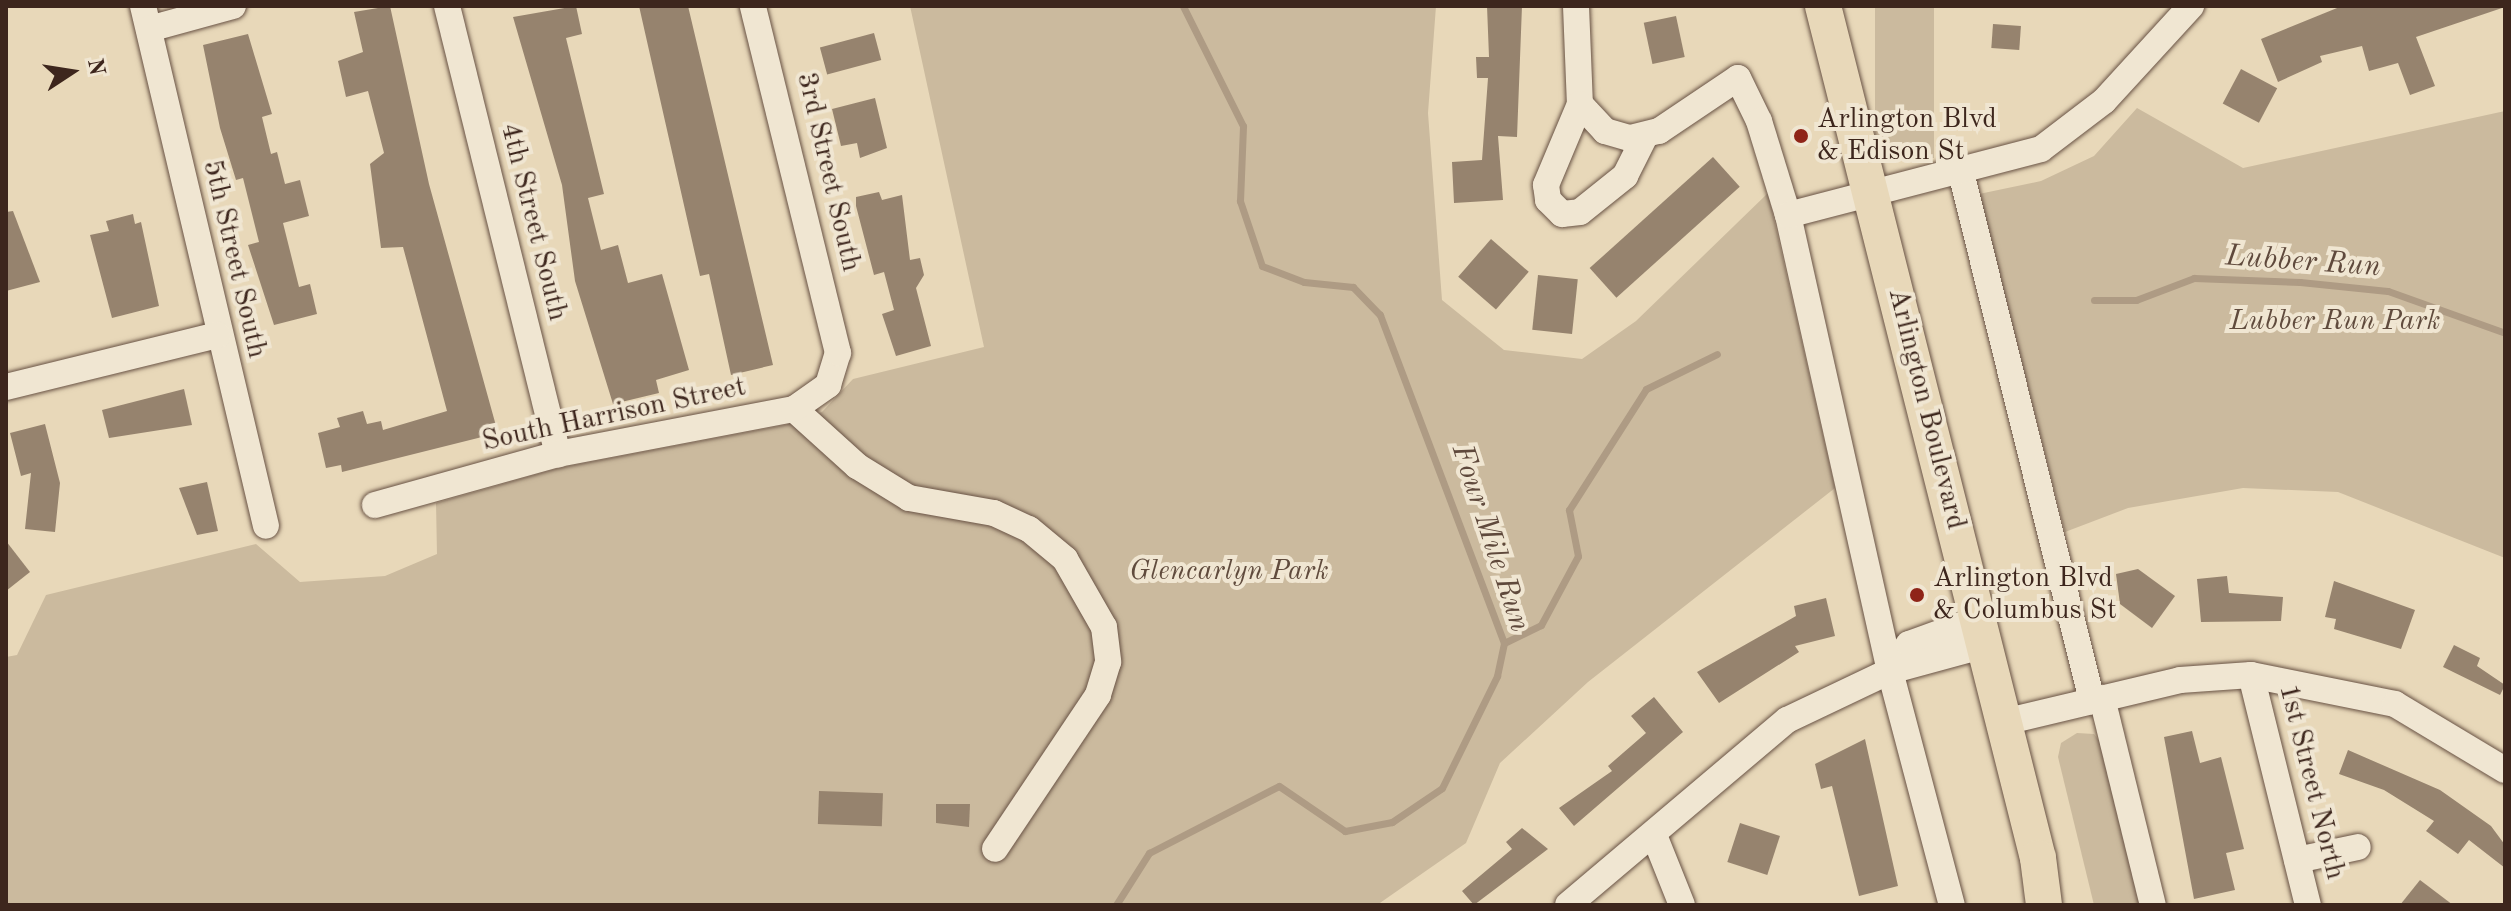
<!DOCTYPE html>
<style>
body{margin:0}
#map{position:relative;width:2511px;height:911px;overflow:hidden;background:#e8d8b9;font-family:"Old Standard TT",serif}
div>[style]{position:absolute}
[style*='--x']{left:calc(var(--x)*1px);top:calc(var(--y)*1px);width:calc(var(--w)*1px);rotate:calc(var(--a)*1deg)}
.green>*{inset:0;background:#cbba9e;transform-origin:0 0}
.stream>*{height:7px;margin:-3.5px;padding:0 3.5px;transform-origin:3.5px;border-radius:3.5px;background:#ae9b84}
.building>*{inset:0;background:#96836e;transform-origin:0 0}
.roads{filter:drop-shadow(0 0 2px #685244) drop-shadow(0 0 2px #685244)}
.minor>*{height:26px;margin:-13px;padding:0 13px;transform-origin:13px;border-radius:13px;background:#f0e6d2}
.highway>*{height:36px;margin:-18px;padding:0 18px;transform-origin:18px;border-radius:18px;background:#e8d8b9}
.dots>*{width:22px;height:22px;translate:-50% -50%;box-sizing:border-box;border:4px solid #f0e6d2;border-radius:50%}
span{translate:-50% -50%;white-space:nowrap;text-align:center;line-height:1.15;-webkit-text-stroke:8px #f0e6d2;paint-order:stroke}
.poi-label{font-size:28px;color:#3d261d}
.left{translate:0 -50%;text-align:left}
.street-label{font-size:28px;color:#3d261d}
.park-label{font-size:28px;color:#604b3d;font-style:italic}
.water-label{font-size:30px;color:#5f493c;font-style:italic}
.frame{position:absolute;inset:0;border:8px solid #3d261d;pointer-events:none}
.north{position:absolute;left:32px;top:32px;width:80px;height:80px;-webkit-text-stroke:6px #f0e6d2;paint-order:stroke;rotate:78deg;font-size:22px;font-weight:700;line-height:32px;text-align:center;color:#3d261d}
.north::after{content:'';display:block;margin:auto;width:28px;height:36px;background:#3d261d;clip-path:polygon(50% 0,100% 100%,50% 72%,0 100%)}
</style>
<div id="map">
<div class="green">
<div style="clip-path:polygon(910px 6px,1436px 6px,1428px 113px,1442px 300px,1504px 350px,1582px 359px,1636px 321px,1768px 193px,1835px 488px,1588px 682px,1500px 763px,1466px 843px,1377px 905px,6px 905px,6px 657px,17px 655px,46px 595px,256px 544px,300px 582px,385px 576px,437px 554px,436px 503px,559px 468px,785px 425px,822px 412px,853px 379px,984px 347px)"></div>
<div style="left:1875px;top:6px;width:59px;height:152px"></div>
<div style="clip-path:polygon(2137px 108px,2243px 168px,2505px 111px,2505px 558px,2338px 492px,2243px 488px,2128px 508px,2065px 532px,1979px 194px,2041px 181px,2094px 156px)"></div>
<div style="clip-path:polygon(2077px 733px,2094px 734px,2103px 746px,2145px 905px,2094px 905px,2058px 757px,2061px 743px)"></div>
</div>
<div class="stream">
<div style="--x:2094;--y:300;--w:42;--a:0"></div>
<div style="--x:2136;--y:300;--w:62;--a:-20.8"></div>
<div style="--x:2194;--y:278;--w:106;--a:2.2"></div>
<div style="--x:2300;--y:282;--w:88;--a:5.8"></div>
<div style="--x:2388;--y:291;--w:124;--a:19.7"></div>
<div style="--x:1504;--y:643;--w:41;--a:-25.9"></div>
<div style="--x:1541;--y:625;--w:78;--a:-61.8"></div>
<div style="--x:1578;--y:556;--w:47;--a:-101.1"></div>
<div style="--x:1569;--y:510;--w:143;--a:-57.5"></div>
<div style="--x:1646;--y:389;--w:79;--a:-26.2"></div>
<div style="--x:1116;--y:905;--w:62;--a:-57.6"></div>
<div style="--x:1149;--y:853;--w:146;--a:-27.3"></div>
<div style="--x:1279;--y:786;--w:80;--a:34.3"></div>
<div style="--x:1345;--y:831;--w:48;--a:-10.8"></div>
<div style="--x:1392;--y:822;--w:60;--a:-34.2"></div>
<div style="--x:1442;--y:788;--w:125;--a:-63.8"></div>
<div style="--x:1497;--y:676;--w:34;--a:-78"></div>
<div style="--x:1504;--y:643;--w:351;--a:-110.7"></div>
<div style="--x:1380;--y:315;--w:39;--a:-134"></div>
<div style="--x:1353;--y:287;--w:49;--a:-174.2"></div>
<div style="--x:1304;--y:282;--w:45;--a:-159.1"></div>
<div style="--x:1262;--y:266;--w:69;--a:-108.7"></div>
<div style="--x:1240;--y:201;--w:75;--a:-87.7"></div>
<div style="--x:1243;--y:126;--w:134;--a:-116.6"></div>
</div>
<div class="building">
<div style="clip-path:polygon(390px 6px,429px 184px,498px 433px,342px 472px,341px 465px,326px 468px,318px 433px,340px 427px,337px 418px,363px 411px,367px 424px,381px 421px,383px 430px,447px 411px,403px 247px,381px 248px,370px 164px,384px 153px,368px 91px,346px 97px,338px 61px,363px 52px,354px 12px)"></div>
<div style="clip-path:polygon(576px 6px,582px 34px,566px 38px,604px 194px,588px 198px,601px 250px,618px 245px,628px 283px,662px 274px,689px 370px,656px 380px,659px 393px,613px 404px,575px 281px,562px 185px,513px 17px)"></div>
<div style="clip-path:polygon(639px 6px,688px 6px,773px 365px,731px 375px,709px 274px,700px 276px)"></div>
<div style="clip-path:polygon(1487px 6px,1522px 6px,1517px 137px,1498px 136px,1503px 200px,1454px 203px,1452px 162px,1482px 160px,1488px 78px,1477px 78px,1476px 57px,1489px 57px)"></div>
<div style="clip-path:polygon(2342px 6px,2505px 6px,2505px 7px,2416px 37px,2435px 86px,2410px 95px,2398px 63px,2369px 71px,2362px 46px,2320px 56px,2322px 62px,2278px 82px,2261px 39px)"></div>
<div style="left:1676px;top:16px;width:42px;height:33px;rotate:78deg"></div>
<div style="left:1993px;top:24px;width:28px;height:24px;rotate:4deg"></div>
<div style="left:874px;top:33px;width:28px;height:56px;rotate:75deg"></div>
<div style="clip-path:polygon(248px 34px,272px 114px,262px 117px,271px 154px,277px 152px,285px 184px,300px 180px,309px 216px,283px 223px,299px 287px,310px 284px,317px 314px,274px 325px,248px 245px,259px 242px,243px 178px,236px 180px,220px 128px,203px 45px)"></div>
<div style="left:2241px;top:69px;width:41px;height:39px;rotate:28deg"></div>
<div style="clip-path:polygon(875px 98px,887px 148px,860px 158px,857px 143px,841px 146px,832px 109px)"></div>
<div style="left:1713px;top:157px;width:40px;height:166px;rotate:48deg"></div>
<div style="clip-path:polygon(879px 192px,882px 200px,902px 195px,910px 260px,920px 258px,924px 275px,916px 288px,931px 346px,896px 356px,882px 314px,894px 310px,884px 272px,874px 275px,856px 206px,856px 197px)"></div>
<div style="clip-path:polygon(13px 211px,40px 282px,6px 291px,6px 212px)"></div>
<div style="clip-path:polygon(133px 214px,135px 224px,141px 222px,159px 306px,112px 318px,90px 235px,109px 231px,106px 221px)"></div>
<div style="left:1491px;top:239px;width:50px;height:50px;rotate:41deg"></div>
<div style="left:1538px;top:275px;width:40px;height:55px;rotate:6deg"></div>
<div style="clip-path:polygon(184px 389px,192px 425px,109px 438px,102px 410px)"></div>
<div style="clip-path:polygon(45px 424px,60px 483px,55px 532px,25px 529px,31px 473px,21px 476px,10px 433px)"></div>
<div style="clip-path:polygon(207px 482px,218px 531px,197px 535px,179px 488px)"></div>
<div style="clip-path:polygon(6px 541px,30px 572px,6px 591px)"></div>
<div style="clip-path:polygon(2138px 569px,2175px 596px,2152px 628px,2120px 604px,2116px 574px)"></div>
<div style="clip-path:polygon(2227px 576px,2229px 593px,2283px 597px,2281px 621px,2201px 622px,2197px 579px)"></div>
<div style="clip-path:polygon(2334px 581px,2415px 610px,2401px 649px,2334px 629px,2336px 619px,2325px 617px)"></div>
<div style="clip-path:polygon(1826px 598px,1835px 636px,1795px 646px,1799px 652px,1719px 703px,1697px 672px,1796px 616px,1794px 606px)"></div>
<div style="clip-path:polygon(2454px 645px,2480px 658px,2477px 666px,2505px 685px,2500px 695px,2443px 667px)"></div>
<div style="clip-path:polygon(1654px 697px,1683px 732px,1574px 826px,1559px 808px,1612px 771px,1608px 766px,1646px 733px,1631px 716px)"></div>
<div style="clip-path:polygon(2192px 731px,2200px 763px,2221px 757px,2244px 849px,2226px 853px,2235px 890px,2194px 899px,2164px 737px)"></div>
<div style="clip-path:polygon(1865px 739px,1898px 886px,1859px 896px,1832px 786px,1821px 789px,1815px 764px)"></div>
<div style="clip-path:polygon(2348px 750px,2440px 790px,2491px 826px,2505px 845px,2505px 868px,2469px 840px,2458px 854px,2426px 831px,2434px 821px,2384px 790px,2339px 774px)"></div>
<div style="left:819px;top:791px;width:64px;height:33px;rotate:2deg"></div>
<div style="clip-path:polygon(936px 804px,970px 804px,969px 827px,936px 823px)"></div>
<div style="left:1740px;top:823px;width:42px;height:41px;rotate:18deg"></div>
<div style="clip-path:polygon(1522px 828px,1548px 849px,1474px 905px,1462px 891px,1512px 849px,1506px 842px)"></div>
<div style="clip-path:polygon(2420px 880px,2453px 905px,2400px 905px)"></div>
</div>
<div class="roads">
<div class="minor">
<div style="--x:143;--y:6;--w:534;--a:76.69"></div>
<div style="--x:447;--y:6;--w:462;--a:76.1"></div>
<div style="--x:1576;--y:6;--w:98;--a:87.7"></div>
<div style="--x:1580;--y:104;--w:37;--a:47"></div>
<div style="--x:1605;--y:131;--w:26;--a:16"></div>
<div style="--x:1630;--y:138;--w:30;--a:-14"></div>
<div style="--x:1659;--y:131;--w:95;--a:-33.9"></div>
<div style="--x:1738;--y:78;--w:48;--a:64"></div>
<div style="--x:1759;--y:121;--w:98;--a:72.9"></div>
<div style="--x:1788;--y:215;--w:467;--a:77.4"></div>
<div style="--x:1890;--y:671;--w:242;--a:75.2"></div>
<div style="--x:149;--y:29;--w:87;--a:-15.3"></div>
<div style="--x:1580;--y:104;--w:88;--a:112.8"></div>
<div style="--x:1546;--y:185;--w:15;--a:82"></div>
<div style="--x:1548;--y:200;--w:20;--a:45"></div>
<div style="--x:1562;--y:214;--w:18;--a:-6"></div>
<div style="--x:1580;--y:212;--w:58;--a:-38.7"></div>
<div style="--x:1625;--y:176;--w:45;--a:-63.4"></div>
<div style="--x:1961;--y:172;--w:545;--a:76.09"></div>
<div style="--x:1788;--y:215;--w:261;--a:-14.6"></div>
<div style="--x:2041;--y:149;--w:79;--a:-37.3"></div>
<div style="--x:2104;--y:101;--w:129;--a:-47.5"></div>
<div style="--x:6;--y:387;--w:218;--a:-13.8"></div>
<div style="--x:794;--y:409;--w:85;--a:42.1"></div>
<div style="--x:857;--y:466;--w:61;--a:31.6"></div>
<div style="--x:909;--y:498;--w:86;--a:10"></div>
<div style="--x:994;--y:513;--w:38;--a:25"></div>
<div style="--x:1029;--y:529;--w:47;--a:39.8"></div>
<div style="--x:1065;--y:559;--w:78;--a:60.2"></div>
<div style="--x:1104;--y:627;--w:35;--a:83"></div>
<div style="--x:1108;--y:662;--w:34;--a:107"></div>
<div style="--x:1098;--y:695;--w:185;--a:123.8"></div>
<div style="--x:375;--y:505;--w:190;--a:-15.6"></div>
<div style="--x:558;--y:454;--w:240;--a:-10.8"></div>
<div style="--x:794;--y:409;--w:42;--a:-35.2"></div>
<div style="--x:828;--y:385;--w:34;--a:-73"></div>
<div style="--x:838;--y:353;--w:357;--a:-103.8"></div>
<div style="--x:1890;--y:671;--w:33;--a:-55"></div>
<div style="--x:1909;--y:644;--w:73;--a:-19.9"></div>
<div style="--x:2251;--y:675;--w:237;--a:76.1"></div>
<div style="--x:2102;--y:698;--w:213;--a:76.2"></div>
<div style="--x:2004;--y:722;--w:181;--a:-13.4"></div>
<div style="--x:2180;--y:680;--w:71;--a:-4"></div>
<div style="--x:2251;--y:675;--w:147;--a:11.4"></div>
<div style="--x:2395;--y:704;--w:128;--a:31"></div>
<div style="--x:1654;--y:835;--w:75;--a:68.2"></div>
<div style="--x:2297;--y:860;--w:62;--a:-12"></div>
<div style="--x:1568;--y:905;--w:287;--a:-40.2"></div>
<div style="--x:1787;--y:720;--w:114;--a:-25.4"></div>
<div style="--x:1890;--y:671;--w:98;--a:-15.3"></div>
</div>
<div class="highway">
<div style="--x:1823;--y:6;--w:879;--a:75.84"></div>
<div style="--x:2038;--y:858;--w:47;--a:82.7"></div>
</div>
</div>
<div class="dots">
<div style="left:1801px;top:136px;background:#8f2418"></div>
<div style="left:1917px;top:595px;background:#8f2418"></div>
</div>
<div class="poi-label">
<span class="left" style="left:1817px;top:136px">Arlington Blvd<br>&amp; Edison St</span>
<span class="left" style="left:1933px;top:595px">Arlington Blvd<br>&amp; Columbus St</span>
</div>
<div class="street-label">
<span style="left:828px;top:172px;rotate:77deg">3rd Street South</span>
<span style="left:533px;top:222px;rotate:76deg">4th Street South</span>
<span style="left:234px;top:259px;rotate:77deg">5th Street South</span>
<span style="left:1926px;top:409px;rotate:76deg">Arlington Boulevard</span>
<span style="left:614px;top:415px;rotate:-12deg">South Harrison Street</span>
<span style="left:2311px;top:782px;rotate:76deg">1st Street North</span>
</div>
<div class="park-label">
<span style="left:2335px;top:322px">Lubber Run Park</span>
<span style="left:1229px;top:572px">Glencarlyn Park</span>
</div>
<div class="water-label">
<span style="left:2303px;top:262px;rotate:4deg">Lubber Run</span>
<span style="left:1490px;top:538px;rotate:72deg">Four Mile Run</span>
</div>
<div class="frame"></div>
<div class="north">N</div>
</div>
